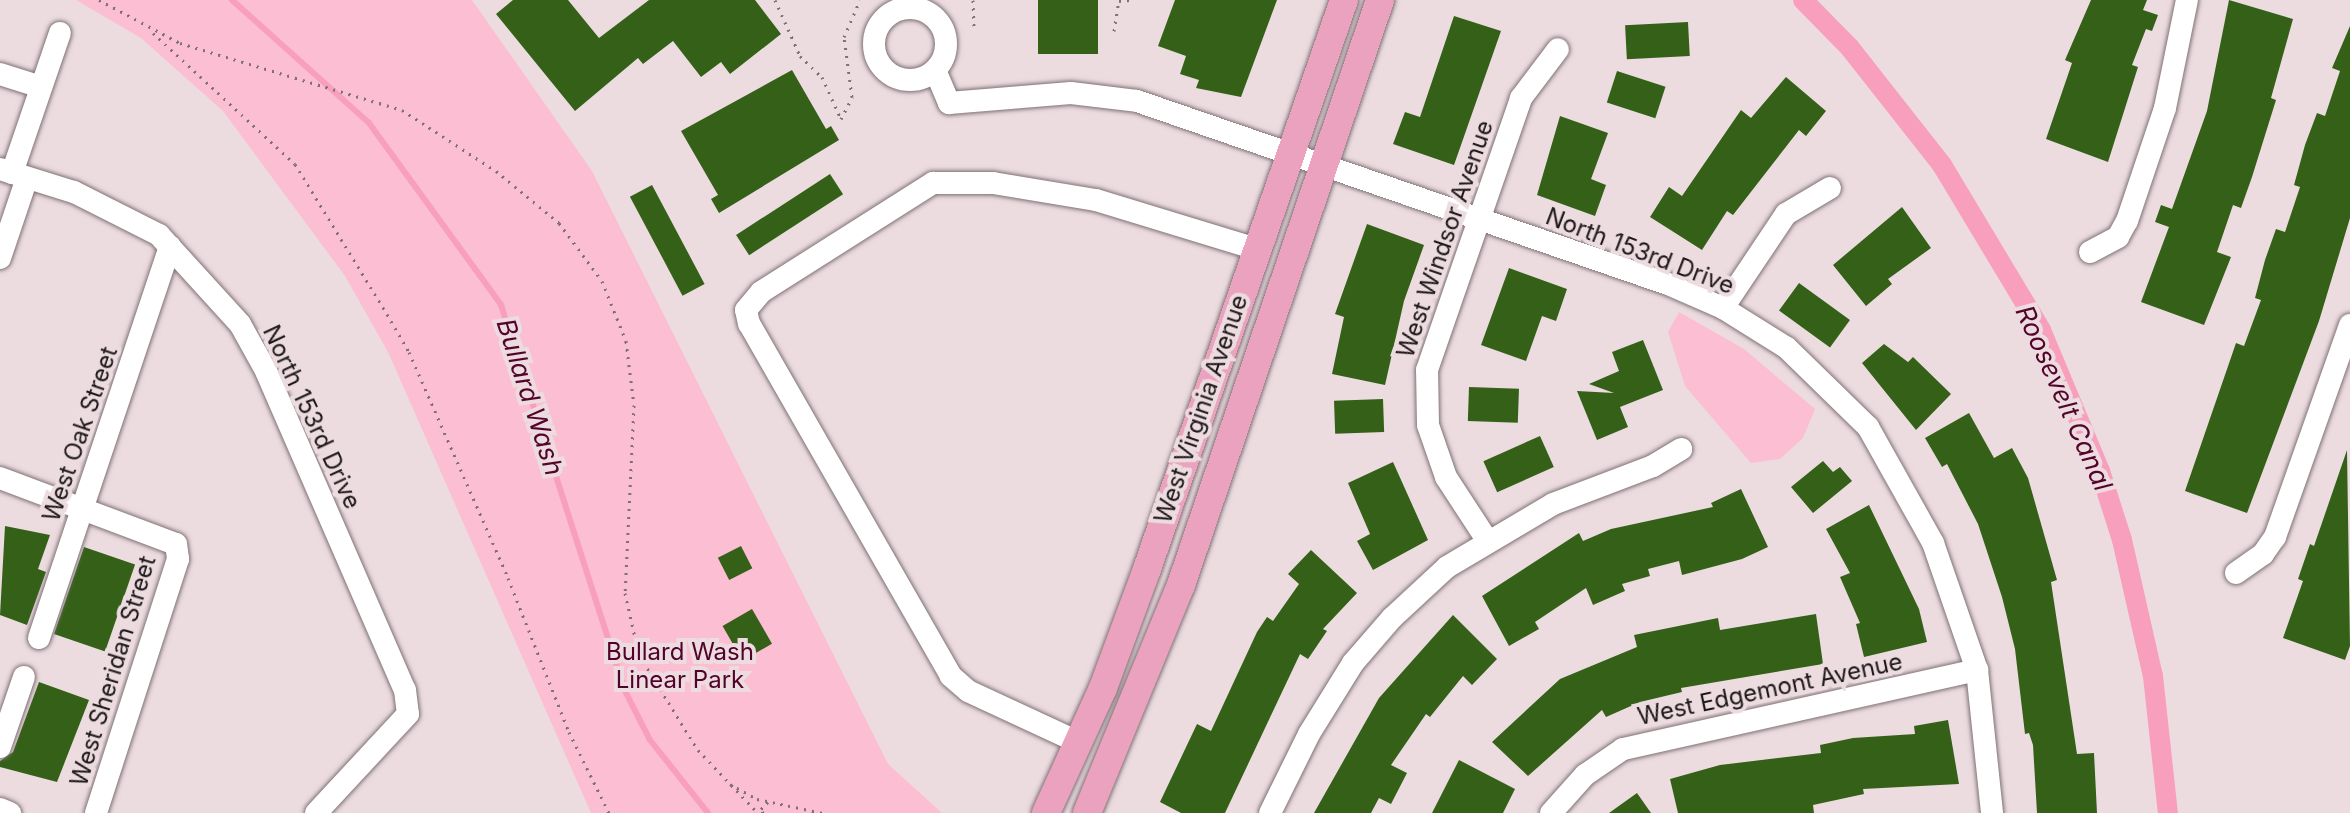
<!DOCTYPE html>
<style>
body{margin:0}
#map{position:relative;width:2350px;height:813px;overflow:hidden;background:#ecdce0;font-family:Inter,sans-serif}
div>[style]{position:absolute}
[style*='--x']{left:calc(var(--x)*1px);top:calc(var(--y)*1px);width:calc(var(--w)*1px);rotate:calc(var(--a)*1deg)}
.green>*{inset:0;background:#fcbed2}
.stream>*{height:6px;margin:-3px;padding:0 3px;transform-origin:3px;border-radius:3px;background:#f89fbd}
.canal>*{height:20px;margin:-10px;padding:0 10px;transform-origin:10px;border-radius:10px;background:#f89fbd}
.building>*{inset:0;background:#356018;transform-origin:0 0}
.path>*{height:3px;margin-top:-1.5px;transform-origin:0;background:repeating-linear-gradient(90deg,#7c7275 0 2px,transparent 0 8px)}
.roads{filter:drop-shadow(0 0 2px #7f7175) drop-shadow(0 0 2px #7f7175)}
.minor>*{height:22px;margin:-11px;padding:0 11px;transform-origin:11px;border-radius:11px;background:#fff}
.minor>.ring{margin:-11px;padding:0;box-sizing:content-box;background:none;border:22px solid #fff;border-radius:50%}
.major>*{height:28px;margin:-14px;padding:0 14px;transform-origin:14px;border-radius:14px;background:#eba2be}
span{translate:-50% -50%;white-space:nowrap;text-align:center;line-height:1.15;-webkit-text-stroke:8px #ecdce0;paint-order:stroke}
.street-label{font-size:24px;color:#1e181a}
.park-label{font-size:24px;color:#52022a}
.water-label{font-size:26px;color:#53042b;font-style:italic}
</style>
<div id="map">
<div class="green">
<div style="clip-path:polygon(76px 0,472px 0,592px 171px,888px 764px,942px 813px,591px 813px,388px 352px,345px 276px,223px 111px,141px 38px)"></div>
<div style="clip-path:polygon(1679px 312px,1744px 349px,1815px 409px,1803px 438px,1780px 459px,1751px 463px,1685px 386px,1668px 332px)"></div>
</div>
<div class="stream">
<div style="--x:232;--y:0;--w:184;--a:41.9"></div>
<div style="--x:369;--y:123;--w:225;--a:54"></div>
<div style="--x:501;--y:305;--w:403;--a:72.2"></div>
<div style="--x:624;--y:689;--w:57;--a:63"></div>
<div style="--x:650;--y:740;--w:93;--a:51.5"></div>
</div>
<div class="canal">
<div style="--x:1803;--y:0;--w:67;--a:45.6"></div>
<div style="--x:1850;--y:48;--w:149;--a:51.8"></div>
<div style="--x:1942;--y:165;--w:192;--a:59"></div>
<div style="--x:2041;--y:330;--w:153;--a:67.3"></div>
<div style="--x:2100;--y:471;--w:72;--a:72.3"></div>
<div style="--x:2122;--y:540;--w:139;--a:77.2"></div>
<div style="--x:2153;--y:676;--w:138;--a:83.8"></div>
</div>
<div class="building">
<div style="clip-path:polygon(513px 0,568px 0,599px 38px,649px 0,755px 0,781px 34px,730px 74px,721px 62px,701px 77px,673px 41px,643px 64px,638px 58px,575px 111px,496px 14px)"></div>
<div style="left:1038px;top:0;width:60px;height:54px"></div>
<div style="clip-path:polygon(1175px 0,1277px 0,1241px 97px,1196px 88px,1199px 80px,1180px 74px,1186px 56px,1158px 46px)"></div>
<div style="clip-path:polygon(2091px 0,2147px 0,2143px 10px,2158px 15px,2152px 31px,2146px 29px,2132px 65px,2138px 67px,2108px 162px,2046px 139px,2072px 63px,2065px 60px)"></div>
<div style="clip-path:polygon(2229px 0,2293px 19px,2271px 98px,2276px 100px,2252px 177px,2241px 208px,2233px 205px,2217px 252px,2231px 257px,2204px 325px,2141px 302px,2169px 227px,2155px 222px,2161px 205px,2172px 209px,2207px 111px)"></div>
<div style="clip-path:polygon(1454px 16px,1501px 31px,1454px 165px,1393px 144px,1405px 112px,1420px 117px)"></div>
<div style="left:1688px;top:22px;width:34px;height:63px;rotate:87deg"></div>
<div style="clip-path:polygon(2350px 26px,2350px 218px,2319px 321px,2247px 513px,2185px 491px,2236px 343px,2244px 346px,2261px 300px,2255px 298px,2265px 260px,2276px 229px,2285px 232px,2300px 187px,2294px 185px,2305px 145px,2317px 113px,2325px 116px,2340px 71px,2332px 68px)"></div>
<div style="clip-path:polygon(792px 70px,826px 129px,831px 126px,839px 140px,719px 213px,711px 199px,718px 195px,681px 131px)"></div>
<div style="left:1617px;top:71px;width:51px;height:33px;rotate:18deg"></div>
<div style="clip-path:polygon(1786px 77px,1826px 111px,1806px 136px,1799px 130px,1733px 215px,1727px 211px,1702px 250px,1650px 217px,1669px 187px,1682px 196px,1741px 110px,1751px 118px)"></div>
<div style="clip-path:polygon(1560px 116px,1608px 133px,1591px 179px,1606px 185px,1595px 216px,1537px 195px)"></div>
<div style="left:830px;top:174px;width:24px;height:112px;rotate:57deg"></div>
<div style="left:652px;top:185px;width:112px;height:25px;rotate:62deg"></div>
<div style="clip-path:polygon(1902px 207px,1931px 248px,1888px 279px,1892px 284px,1866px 306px,1833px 265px)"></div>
<div style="clip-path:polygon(1367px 224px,1424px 245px,1404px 301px,1385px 385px,1332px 374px,1344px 317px,1335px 314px)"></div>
<div style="clip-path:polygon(1509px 268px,1567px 289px,1556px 321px,1542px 316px,1526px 361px,1481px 345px)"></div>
<div style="left:1799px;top:283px;width:63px;height:34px;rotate:36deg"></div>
<div style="clip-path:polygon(1643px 340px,1663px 390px,1620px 407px,1628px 427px,1597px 440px,1577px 391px,1614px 393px,1589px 384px,1619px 371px,1612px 352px)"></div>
<div style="clip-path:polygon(1884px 344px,1908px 362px,1913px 357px,1951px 394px,1916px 430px,1862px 363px)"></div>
<div style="left:1469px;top:387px;width:50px;height:34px;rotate:2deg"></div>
<div style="left:1383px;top:399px;width:33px;height:49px;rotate:88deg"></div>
<div style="clip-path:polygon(1969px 413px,1994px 458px,2012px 448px,2028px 478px,2057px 580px,2051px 582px,2077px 754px,2094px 753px,2097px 813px,2037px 813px,2033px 745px,2029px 733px,2025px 734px,2015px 649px,2002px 597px,1978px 524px,1947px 464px,1942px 467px,1925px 438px)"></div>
<div style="left:1540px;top:436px;width:34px;height:62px;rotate:66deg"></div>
<div style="clip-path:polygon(2347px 450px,2350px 646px,2345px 660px,2283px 638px,2303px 581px,2298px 579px,2310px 544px,2314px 546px)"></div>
<div style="clip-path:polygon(1823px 461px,1833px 472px,1840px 467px,1852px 481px,1813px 513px,1791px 487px)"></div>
<div style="clip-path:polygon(1393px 462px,1428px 540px,1373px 570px,1357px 541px,1370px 534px,1348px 483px)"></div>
<div style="clip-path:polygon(1741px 489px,1768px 547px,1742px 559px,1682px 575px,1679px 561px,1648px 569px,1650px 576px,1622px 584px,1625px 591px,1593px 605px,1586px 588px,1535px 622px,1539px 629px,1509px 646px,1482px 596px,1579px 533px,1583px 541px,1611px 529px,1713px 507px,1711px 503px)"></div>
<div style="clip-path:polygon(1869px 505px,1919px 609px,1927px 642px,1864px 657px,1856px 624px,1860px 623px,1840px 577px,1850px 573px,1826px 529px)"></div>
<div style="clip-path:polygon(5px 526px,50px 535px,38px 569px,46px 572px,27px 625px,0 615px)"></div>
<div style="left:741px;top:546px;width:25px;height:26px;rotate:63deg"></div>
<div style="left:84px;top:547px;width:54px;height:92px;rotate:19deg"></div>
<div style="clip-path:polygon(1311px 550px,1357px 593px,1323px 629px,1327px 631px,1308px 659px,1300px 654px,1225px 813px,1181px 813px,1160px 802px,1197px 724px,1211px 731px,1257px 632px,1267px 617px,1273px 621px,1299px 584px,1288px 574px)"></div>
<div style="left:752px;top:609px;width:40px;height:34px;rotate:60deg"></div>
<div style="clip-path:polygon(1816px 614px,1823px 664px,1681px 688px,1682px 692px,1640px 702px,1606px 717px,1602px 710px,1528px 776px,1492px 742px,1560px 679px,1637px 647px,1634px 635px,1718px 618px,1720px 630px)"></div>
<div style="clip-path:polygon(1453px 615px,1497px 659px,1472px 685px,1463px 676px,1430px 717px,1426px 714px,1391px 765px,1407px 773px,1391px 804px,1379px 798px,1371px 813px,1314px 813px,1379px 698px)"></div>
<div style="clip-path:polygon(39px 682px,89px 700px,57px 782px,0 767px,0 761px,13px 752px)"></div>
<div style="clip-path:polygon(1948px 720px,1959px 784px,1863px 789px,1864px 794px,1813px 805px,1814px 813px,1678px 813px,1670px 779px,1720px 765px,1821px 753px,1820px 745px,1853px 738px,1915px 734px,1914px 726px)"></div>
<div style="clip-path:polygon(1459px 760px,1515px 789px,1503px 813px,1432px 813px)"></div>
<div style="clip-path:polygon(1637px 793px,1651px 813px,1609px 813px)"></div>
</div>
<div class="path">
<div style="--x:99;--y:0;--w:92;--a:28"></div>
<div style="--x:180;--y:43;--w:232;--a:16.8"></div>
<div style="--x:402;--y:110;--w:112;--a:33"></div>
<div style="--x:496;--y:171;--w:82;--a:39.5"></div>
<div style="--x:559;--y:223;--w:72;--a:53.4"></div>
<div style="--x:602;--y:281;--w:65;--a:68.2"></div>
<div style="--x:626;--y:341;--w:64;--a:82.9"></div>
<div style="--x:634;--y:405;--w:188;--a:92.7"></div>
<div style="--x:625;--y:593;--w:64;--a:77.3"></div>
<div style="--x:639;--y:655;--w:112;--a:58.2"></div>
<div style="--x:698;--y:750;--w:87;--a:46.4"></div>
<div style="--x:775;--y:0;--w:61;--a:65.9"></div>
<div style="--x:800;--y:56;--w:30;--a:44"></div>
<div style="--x:822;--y:77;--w:46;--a:65.7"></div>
<div style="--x:841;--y:119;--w:25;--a:-63"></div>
<div style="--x:852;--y:97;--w:61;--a:-97.6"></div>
<div style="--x:844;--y:37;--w:40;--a:-66.6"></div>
<div style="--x:973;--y:0;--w:26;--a:88"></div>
<div style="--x:1114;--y:31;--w:30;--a:-81"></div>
<div style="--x:1119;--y:1;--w:11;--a:-5"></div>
<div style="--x:153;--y:33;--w:193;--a:42.7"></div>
<div style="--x:295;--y:164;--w:176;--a:58.5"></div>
<div style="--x:387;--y:314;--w:44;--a:59.9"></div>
<div style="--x:409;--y:352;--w:247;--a:66.3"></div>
<div style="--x:508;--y:578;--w:166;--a:68.4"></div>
<div style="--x:569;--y:732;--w:90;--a:63.7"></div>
<div style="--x:730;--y:784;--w:31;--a:29"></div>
<div style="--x:757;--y:799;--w:67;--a:12"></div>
<div style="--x:763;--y:813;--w:4;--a:-117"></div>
<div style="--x:761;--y:809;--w:10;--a:-45"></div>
</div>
<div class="roads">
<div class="minor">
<div class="ring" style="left:874px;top:8px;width:50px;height:50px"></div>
<div style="--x:935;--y:70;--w:36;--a:67"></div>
<div style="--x:949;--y:103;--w:122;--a:-4.7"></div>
<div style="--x:1071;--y:93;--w:66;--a:6.9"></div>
<div style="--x:1137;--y:101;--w:562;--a:19.02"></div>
<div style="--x:1668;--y:284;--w:60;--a:23.6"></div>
<div style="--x:1723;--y:308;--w:75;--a:32"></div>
<div style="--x:1787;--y:348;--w:113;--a:44.3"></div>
<div style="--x:1868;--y:427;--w:133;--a:60.7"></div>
<div style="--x:1933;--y:543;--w:134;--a:70.9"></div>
<div style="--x:1977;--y:670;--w:144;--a:84"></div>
<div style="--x:0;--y:74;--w:43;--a:17.6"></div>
<div style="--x:0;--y:169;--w:77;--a:17.3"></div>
<div style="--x:74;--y:192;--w:95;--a:26.8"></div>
<div style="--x:159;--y:235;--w:120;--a:47.7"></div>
<div style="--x:240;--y:324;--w:54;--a:61"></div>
<div style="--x:266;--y:371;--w:348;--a:66.5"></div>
<div style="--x:405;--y:690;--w:24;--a:83"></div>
<div style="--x:408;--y:714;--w:135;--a:132.9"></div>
<div style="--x:12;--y:173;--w:148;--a:-71.1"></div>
<div style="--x:2090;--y:252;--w:32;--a:-28"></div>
<div style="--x:2118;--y:237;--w:18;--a:-61"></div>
<div style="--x:2127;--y:221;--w:119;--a:-71.4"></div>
<div style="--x:2165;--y:108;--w:110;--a:-78.5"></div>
<div style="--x:0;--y:258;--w:84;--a:-71.4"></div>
<div style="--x:1723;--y:308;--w:113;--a:-56.2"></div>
<div style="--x:1786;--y:214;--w:51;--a:-30.6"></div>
<div style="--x:0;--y:478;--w:188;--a:20.6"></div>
<div style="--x:176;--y:544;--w:15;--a:82"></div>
<div style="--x:178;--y:559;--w:267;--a:107.9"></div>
<div style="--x:1487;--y:540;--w:75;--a:-123.1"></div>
<div style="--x:1446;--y:477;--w:55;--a:-109.1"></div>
<div style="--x:1428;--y:425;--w:55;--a:-91"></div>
<div style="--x:1427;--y:370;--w:288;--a:-70.9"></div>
<div style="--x:1521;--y:98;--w:61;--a:-52.9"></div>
<div style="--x:2236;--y:573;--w:33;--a:-35"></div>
<div style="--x:2263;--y:554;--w:21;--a:-55"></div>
<div style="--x:2275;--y:537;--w:225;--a:-70.5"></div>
<div style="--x:39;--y:638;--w:413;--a:-71.5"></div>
<div style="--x:1080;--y:743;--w:123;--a:-155.1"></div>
<div style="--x:968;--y:691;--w:23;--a:-139"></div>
<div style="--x:951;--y:676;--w:406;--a:-119.8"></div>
<div style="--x:749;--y:324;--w:14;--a:-102"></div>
<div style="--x:746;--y:310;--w:23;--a:-50"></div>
<div style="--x:761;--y:292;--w:204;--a:-32.4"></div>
<div style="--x:933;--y:183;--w:60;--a:0"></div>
<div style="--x:993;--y:183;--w:104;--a:9.4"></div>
<div style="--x:1096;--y:200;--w:167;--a:17"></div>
<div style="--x:0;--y:747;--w:74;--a:-71.1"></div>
<div style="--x:0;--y:809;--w:11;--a:22"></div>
<div style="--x:1270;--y:813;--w:88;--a:-63.7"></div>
<div style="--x:1309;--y:734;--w:84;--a:-58.2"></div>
<div style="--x:1353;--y:663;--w:60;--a:-49.1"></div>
<div style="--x:1392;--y:618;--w:75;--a:-42.8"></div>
<div style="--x:1447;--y:567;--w:123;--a:-30.7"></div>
<div style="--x:1553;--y:504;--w:107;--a:-20.8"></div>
<div style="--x:1653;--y:466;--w:33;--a:-31"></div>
<div style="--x:1551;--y:813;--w:51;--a:-48.2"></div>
<div style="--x:1585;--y:775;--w:46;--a:-34.4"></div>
<div style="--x:1623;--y:749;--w:363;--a:-12.6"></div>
</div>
<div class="major">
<div style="--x:1046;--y:813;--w:137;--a:-65.5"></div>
<div style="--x:1103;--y:688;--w:127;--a:-69.7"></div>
<div style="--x:1147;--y:569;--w:602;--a:-70.9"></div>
<div style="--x:1087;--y:813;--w:247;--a:-67.6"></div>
<div style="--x:1181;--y:585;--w:618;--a:-71.21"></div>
</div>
</div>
<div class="street-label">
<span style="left:1445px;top:239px;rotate:-71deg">West Windsor Avenue</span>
<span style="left:1640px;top:251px;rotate:21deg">North 153rd Drive</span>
<span style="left:1201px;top:409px;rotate:-71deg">West Virginia Avenue</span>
<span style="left:312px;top:417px;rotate:65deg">North 153rd Drive</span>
<span style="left:80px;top:434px;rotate:-71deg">West Oak Street</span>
<span style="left:113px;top:671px;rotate:-73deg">West Sheridan Street</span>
<span style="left:1770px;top:689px;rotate:-12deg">West Edgemont Avenue</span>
</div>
<div class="park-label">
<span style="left:680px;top:666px">Bullard Wash<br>Linear Park</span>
</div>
<div class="water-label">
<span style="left:530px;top:397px;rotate:72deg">Bullard Wash</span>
<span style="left:2064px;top:398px;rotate:66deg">Roosevelt Canal</span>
</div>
</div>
